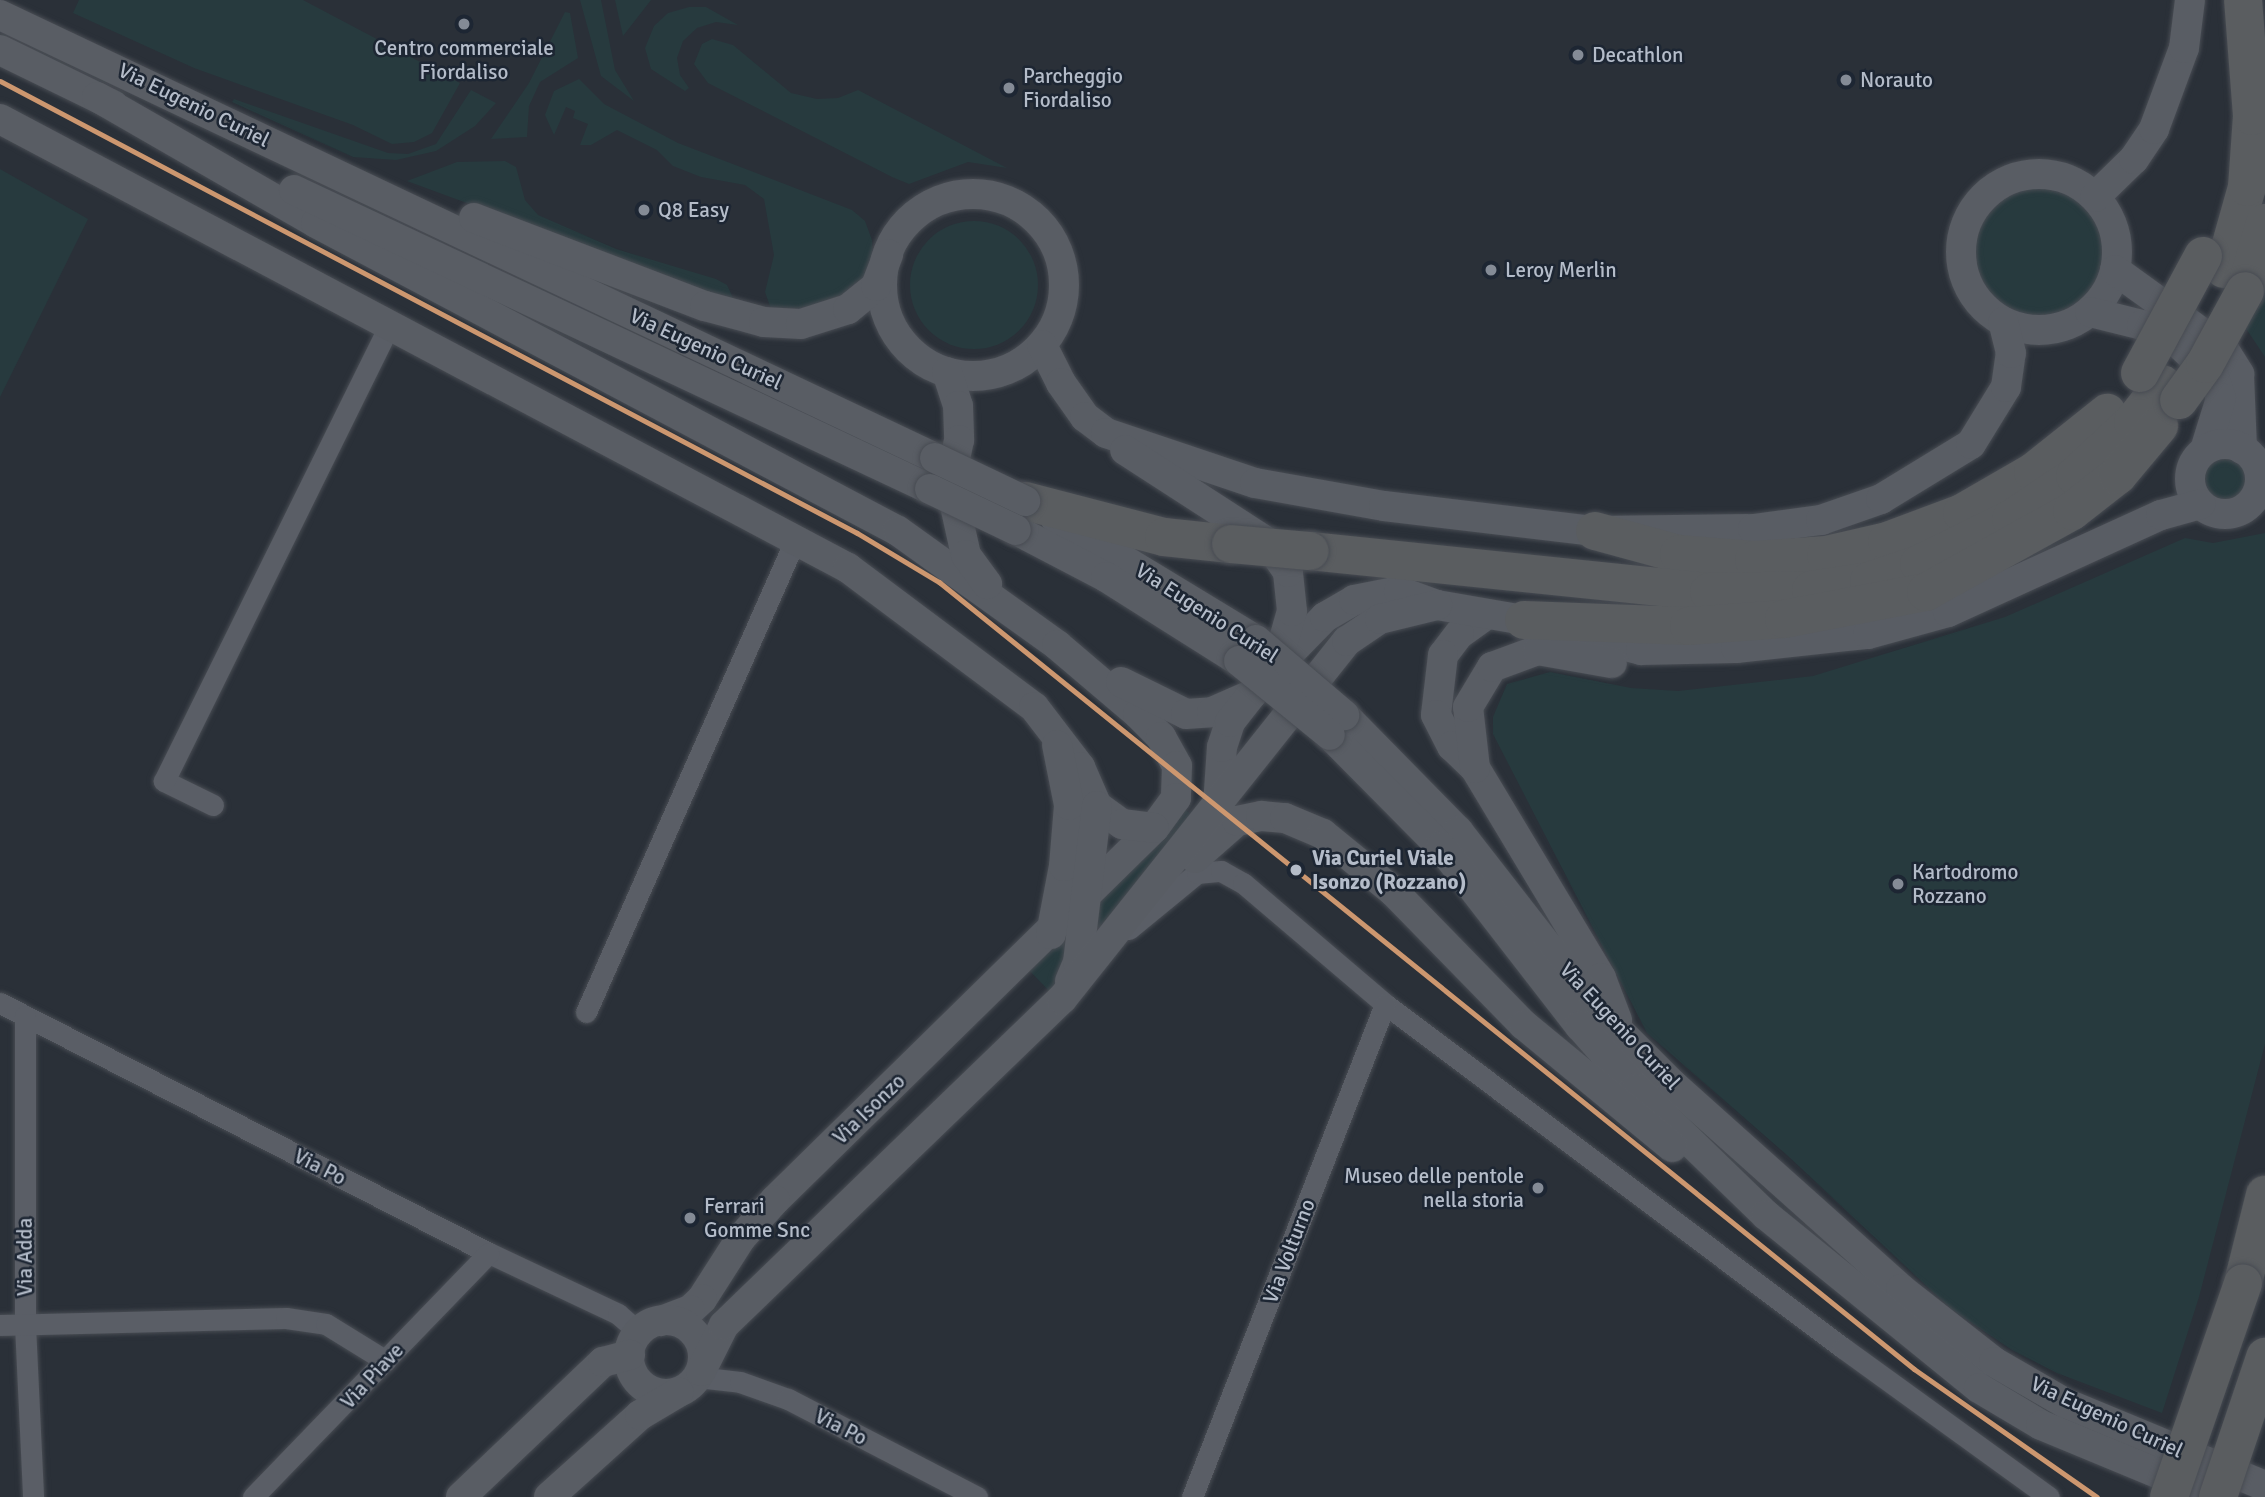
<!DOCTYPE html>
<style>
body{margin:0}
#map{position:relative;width:2265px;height:1497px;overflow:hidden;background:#2a3038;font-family:Signika,sans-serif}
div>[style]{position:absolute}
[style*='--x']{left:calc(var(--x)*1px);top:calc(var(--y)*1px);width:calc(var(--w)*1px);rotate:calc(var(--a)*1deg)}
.green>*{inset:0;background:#273a3e}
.round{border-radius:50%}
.roads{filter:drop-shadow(0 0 2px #484c53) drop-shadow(0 0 2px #484c53)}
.street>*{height:21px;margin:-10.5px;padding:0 10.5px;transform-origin:10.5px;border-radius:10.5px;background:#5a5e66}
.secondary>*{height:30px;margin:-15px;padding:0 15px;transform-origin:15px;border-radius:15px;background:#595d64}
.secondary>.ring{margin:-15px;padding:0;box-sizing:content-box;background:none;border:30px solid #595d64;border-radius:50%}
.highway>*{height:38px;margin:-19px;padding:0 19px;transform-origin:19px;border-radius:19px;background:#5a5d60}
.bridges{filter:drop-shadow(0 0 2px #484c53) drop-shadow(0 0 2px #484c53)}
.secondary-bridge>*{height:30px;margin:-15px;padding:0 15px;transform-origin:15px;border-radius:15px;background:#595d64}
.highway-bridge>*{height:38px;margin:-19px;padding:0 19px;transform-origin:19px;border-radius:19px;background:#5a5d60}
.tram-1>*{height:5px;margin:-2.5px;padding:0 2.5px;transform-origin:2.5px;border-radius:2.5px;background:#cd976f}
.dots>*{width:19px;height:19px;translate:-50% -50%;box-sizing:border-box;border:4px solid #1d2633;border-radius:50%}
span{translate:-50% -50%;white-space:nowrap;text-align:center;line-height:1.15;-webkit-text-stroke:5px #1d2633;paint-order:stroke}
.poi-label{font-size:21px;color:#b4bcc9}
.left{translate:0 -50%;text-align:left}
.right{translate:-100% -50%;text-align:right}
.street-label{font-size:21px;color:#b4bcc9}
.stop-label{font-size:21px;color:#b4bcc9;font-weight:700}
</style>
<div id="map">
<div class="green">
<div style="clip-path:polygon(79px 0,303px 0,460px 83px,432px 133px,414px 142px,392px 144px,353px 125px,194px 68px,73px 13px)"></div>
<div style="clip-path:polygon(580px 0,601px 0,615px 70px,634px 101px,601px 76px)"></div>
<div style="clip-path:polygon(615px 0,651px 0,623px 36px)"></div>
<div style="clip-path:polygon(689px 7px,706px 7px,738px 25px,716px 22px,697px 28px,683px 41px,677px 58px,680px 75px,689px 88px,685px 91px,651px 69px,645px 48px,654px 26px,668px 13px)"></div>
<div style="clip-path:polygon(565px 12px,570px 13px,578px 58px,540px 82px,529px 106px,527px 137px,491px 139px,529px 83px)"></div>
<div style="clip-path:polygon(712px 39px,733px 45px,791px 93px,817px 99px,838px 98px,858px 90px,1007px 168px,968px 162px,909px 184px,892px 177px,708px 83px,694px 64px,702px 44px)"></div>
<div style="clip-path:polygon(579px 79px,604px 104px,678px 143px,852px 210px,865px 221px,872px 240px,873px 256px,864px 276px,850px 293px,797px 314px,771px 309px,765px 292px,774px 255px,764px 199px,745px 185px,701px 177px,673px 166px,657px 150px,617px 130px,591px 145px,580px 145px,588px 124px,573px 118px,575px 111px,566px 107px,554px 135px,545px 115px,554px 91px)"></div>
<div style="clip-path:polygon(471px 90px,496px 103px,475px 126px,436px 151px,396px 160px,353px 157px,232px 102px,234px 99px,388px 153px,408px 154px,436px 144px)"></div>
<div style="clip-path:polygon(505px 161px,516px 167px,525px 200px,538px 215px,616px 249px,716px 279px,727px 285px,735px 302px,407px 181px,457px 162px)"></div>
<div style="clip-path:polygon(0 169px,88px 219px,0 397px)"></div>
<div class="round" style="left:1975px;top:188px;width:128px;height:128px"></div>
<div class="round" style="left:910px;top:221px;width:128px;height:128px"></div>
<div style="clip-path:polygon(2265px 266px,2265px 357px,2243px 324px)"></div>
<div class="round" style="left:2203px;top:456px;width:44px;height:44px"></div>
<div style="clip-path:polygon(2265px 533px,2265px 1044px,2199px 1297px,2162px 1413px,2057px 1373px,2012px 1350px,1951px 1309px,1787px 1155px,1647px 1033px,1493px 734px,1493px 717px,1507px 684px,1550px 672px,1631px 688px,1678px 691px,1813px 676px,2005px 617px,2185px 538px,2213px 543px)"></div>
<div style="clip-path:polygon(1185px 809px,1192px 816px,1091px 944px,1095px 902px,1165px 836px)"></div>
<div style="clip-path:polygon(1072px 924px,1073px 929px,1052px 994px,1027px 968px)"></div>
</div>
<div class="roads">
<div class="street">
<div style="--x:213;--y:805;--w:55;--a:-153.9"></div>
<div style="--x:164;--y:781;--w:510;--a:-63.69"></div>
<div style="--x:1129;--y:929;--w:88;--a:-39.5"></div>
<div style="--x:1197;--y:873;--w:24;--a:-5"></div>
<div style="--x:1221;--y:871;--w:25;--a:29"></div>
<div style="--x:1243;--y:883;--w:187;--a:40.4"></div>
<div style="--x:1385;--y:1004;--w:573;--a:36.91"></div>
<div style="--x:1843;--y:1348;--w:254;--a:35.9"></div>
<div style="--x:0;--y:1003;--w:549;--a:27.08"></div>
<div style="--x:489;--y:1253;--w:143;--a:25.3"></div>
<div style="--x:618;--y:1314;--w:28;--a:41"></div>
<div style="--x:586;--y:1012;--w:518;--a:-66.1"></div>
<div style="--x:25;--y:1016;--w:309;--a:90"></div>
<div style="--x:25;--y:1325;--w:172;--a:87.3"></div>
<div style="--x:0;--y:1325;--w:286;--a:-1.4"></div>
<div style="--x:286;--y:1318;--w:40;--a:8.5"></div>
<div style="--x:326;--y:1324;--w:70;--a:31.7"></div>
<div style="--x:697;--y:1377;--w:43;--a:6.6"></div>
<div style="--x:740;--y:1382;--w:51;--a:19.5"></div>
<div style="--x:788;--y:1399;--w:213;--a:27.4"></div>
<div style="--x:253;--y:1497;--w:339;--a:-46"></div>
<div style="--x:1192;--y:1497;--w:529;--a:-68.62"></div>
</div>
<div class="secondary">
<div style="--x:0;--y:15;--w:1035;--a:25.35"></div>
<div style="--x:0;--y:50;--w:126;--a:26"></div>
<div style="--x:97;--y:97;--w:253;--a:29.9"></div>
<div style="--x:316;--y:223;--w:658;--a:27.89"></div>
<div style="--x:898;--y:531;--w:196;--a:35.6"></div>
<div style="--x:1057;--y:645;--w:106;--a:40.4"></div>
<div style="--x:1138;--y:714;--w:33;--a:45"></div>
<div style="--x:1161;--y:737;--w:33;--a:61"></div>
<div style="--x:1177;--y:766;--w:32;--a:92"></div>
<div style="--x:1176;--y:798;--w:37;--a:126"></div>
<div style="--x:1154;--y:828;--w:531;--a:135.53"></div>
<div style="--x:775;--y:1200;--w:51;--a:131.8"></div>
<div style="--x:741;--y:1238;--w:72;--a:122.6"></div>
<div style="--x:702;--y:1299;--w:16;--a:137"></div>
<div style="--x:690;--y:1310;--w:31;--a:159"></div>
<div style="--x:0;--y:119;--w:960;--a:27.9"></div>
<div style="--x:848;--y:568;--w:232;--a:36.8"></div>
<div style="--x:1034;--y:707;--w:76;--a:52.5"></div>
<div style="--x:1080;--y:767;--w:43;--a:66.4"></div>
<div style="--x:1097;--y:806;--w:31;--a:36"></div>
<div style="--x:1122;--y:824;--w:32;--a:7"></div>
<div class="ring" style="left:1961px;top:174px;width:126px;height:126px"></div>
<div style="--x:294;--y:190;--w:703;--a:25.18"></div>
<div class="ring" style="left:882px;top:194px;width:152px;height:152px"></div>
<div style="--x:2095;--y:197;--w:54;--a:-44.3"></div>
<div style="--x:2134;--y:159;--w:36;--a:-56"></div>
<div style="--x:2154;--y:129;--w:86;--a:-69.7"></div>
<div style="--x:2184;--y:48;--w:48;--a:-82.9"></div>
<div style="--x:474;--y:218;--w:247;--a:20.9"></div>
<div style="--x:705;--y:306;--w:61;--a:15.2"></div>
<div style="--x:764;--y:322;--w:37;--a:3"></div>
<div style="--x:801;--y:324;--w:49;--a:-17.7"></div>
<div style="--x:848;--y:309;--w:36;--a:-39"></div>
<div style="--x:876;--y:286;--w:34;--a:-69"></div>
<div style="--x:2115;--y:270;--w:133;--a:35.8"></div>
<div style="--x:2223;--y:348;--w:31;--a:58"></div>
<div style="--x:2239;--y:374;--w:75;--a:87.7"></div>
<div style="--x:2090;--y:312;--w:54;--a:14"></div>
<div style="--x:2142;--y:325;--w:36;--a:24"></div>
<div style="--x:2175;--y:340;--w:54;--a:43.5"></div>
<div style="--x:2214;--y:377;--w:22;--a:72"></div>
<div style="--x:2221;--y:398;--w:54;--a:107.1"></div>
<div style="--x:1042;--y:345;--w:42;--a:63.4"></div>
<div style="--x:1061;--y:383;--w:42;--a:54.8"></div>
<div style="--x:1085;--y:417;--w:26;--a:37"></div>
<div style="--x:1106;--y:433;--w:157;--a:18.6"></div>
<div style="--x:1255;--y:483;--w:131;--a:10.1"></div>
<div style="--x:1384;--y:506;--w:212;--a:6.8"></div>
<div style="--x:1595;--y:531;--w:158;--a:-0.7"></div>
<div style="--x:1753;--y:529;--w:69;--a:-7.5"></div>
<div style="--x:1821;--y:520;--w:64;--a:-19.3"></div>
<div style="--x:1881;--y:499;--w:105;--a:-31.4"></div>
<div style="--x:1971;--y:444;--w:67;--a:-58.4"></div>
<div style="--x:2006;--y:387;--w:34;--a:-82"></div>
<div style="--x:2011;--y:353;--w:32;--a:-104"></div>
<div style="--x:947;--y:372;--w:36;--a:72"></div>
<div style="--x:958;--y:406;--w:34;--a:88"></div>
<div style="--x:959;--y:440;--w:44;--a:101.8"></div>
<div style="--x:950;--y:483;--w:74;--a:77.5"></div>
<div style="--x:966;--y:555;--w:36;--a:54"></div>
<div class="ring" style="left:2190px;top:444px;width:40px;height:40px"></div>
<div style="--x:1055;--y:518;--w:235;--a:31.3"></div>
<div style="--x:1016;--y:530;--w:102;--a:27.6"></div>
<div style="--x:1106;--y:577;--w:157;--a:32.3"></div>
<div style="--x:1487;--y:614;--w:34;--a:144"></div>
<div style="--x:1459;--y:634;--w:26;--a:127"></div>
<div style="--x:1443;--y:655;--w:60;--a:96.7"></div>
<div style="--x:1436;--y:715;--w:35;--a:63"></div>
<div style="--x:1452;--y:746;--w:32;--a:44"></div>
<div style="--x:1475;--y:768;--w:245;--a:59"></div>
<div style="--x:1601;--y:978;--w:45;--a:69.1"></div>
<div style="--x:1276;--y:667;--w:70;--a:-45.6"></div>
<div style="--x:1325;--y:617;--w:34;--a:-30"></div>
<div style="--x:1354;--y:600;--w:46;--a:-11.3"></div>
<div style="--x:1399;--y:591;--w:40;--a:20.2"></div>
<div style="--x:1437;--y:605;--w:88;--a:9.8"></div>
<div style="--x:1524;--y:620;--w:121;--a:14.4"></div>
<div style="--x:1641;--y:650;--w:95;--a:-1.2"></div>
<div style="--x:1736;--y:648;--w:133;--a:-6.1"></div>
<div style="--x:1868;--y:634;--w:83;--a:-15.4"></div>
<div style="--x:1948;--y:612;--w:234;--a:-24.5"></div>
<div style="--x:2161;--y:515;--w:41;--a:-15.4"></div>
<div style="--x:1121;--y:682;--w:72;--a:26.2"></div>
<div style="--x:1186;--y:714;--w:26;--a:-4"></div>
<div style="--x:1212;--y:712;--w:43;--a:-23.6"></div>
<div style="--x:1251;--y:695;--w:38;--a:-48"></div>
<div style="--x:1276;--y:667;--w:58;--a:-74.1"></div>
<div style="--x:1292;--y:611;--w:39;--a:-96"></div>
<div style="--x:1288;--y:572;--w:37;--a:-125"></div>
<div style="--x:1267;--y:542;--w:169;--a:-147.1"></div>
<div style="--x:1344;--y:715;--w:163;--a:45.5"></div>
<div style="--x:1458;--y:831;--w:222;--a:52.1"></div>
<div style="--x:1594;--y:1006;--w:112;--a:45"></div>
<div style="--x:1673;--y:1085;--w:306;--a:41.8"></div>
<div style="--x:1901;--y:1289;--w:118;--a:38.1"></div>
<div style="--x:1994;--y:1362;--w:82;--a:30"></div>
<div style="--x:2065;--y:1403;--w:217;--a:22.5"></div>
<div style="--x:1330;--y:735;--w:158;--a:45.3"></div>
<div style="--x:1441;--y:847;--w:227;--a:52.2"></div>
<div style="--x:1580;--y:1026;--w:84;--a:48.4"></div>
<div style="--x:1636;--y:1089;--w:181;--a:44.1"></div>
<div style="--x:1766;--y:1215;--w:274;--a:39.1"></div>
<div style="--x:1979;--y:1388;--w:72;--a:30.8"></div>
<div style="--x:2041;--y:1425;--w:188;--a:22.5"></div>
<div style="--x:1475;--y:768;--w:61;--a:-96.5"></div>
<div style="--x:1468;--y:707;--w:47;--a:-59"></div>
<div style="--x:1492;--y:667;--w:49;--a:-20.3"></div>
<div style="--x:1538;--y:650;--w:75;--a:10"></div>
<div style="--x:1218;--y:805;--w:58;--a:-86.1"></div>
<div style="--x:1222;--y:747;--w:26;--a:-72"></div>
<div style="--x:1230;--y:722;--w:34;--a:-52"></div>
<div style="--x:1195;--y:858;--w:56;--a:-41.4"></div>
<div style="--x:1237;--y:821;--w:25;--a:-12"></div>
<div style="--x:1261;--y:816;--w:24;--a:5"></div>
<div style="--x:1285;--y:818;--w:41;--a:22.8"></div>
<div style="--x:1323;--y:834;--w:92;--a:39.2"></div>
<div style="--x:1394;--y:892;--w:186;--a:45.7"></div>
<div style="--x:1524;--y:1025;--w:192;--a:39.5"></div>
<div style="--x:1051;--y:934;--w:69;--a:-79.2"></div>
<div style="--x:1064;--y:866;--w:61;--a:-85.3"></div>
<div style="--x:1069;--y:805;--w:61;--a:-101.3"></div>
<div style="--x:1070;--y:981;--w:21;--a:-67"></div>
<div style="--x:1078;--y:962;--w:157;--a:-83.1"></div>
<div class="ring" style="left:629px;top:1320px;width:44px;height:44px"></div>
<div style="--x:701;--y:1371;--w:51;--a:-63.4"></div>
<div style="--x:724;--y:1325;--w:470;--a:-44"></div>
<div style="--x:1062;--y:999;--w:458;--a:-51.5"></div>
<div style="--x:1347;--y:641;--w:40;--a:-34"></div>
<div style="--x:1380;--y:619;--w:59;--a:-13.8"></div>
<div style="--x:461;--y:1497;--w:196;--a:-43.6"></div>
<div style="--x:603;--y:1362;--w:28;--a:-15"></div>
<div style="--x:549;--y:1497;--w:122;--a:-42"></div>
<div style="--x:640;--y:1415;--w:45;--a:-30.5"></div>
</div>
<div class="highway">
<div style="--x:2224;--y:269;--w:85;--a:-74.3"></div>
<div style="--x:2247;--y:187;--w:71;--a:-86"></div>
<div style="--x:2252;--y:116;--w:116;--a:-94.4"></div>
<div style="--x:2245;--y:291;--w:71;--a:-73.6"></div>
<div style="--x:1025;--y:501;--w:144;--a:14.5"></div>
<div style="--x:1164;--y:537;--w:67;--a:6"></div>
<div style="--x:1595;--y:531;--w:87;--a:15.3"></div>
<div style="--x:1679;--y:554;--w:75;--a:4.6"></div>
<div style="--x:1754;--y:560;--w:72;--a:-4"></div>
<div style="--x:1826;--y:555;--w:63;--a:-12.9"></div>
<div style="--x:1887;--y:541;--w:80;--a:-20.5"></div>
<div style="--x:1962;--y:513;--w:82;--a:-30"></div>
<div style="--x:2033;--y:472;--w:95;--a:-38.6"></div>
<div style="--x:1310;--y:551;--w:401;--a:5.9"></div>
<div style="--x:1709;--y:592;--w:102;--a:-1.1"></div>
<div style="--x:1811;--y:590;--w:59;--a:-8.8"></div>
<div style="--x:1869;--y:581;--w:53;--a:-18.8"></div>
<div style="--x:1919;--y:564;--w:102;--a:-26.1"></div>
<div style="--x:2011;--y:519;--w:77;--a:-33.9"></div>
<div style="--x:2075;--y:476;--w:79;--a:-43"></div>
<div style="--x:2133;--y:422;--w:48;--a:-51.7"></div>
<div style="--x:1524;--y:620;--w:165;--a:2.1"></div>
<div style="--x:1689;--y:626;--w:95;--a:-4.2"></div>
<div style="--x:1784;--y:619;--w:145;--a:-10.8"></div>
<div style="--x:1926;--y:592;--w:167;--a:-29"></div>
<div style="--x:2072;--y:511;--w:58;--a:-38"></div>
<div style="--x:2118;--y:475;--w:64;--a:-50.1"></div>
<div style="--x:2243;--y:1283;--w:91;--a:-76"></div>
</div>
</div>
<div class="bridges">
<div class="secondary-bridge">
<div style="--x:935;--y:458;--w:100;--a:25.5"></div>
<div style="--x:930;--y:489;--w:95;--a:25.5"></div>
<div style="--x:1256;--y:640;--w:116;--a:40.4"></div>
<div style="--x:1239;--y:661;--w:117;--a:39.1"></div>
</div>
<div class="highway-bridge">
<div style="--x:2140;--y:373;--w:133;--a:-61.7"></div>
<div style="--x:2179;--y:400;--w:44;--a:-54.2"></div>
<div style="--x:2205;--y:364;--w:83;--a:-61.3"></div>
<div style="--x:1231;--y:544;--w:79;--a:5.1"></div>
<div style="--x:2169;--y:1497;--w:226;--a:-70.9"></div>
<div style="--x:2218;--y:1497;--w:148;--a:-71.4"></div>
</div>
</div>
<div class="tram-1">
<div style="--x:0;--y:81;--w:969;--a:27.81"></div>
<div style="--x:857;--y:533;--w:96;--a:30.9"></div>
<div style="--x:939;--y:582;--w:1253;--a:38.91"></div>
<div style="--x:1914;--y:1369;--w:223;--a:35"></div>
</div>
<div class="dots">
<div style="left:464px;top:24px;background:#848b96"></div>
<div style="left:1578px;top:55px;background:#848b96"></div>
<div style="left:1846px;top:80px;background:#848b96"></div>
<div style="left:1009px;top:88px;background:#848b96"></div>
<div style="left:644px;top:210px;background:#848b96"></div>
<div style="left:1491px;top:270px;background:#848b96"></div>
<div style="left:1296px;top:870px;background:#b4bcc9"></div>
<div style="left:1898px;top:884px;background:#848b96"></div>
<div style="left:1538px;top:1188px;background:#848b96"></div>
<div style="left:690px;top:1218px;background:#848b96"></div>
</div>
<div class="poi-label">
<span style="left:464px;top:60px">Centro commerciale<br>Fiordaliso</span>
<span class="left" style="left:1592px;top:55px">Decathlon</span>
<span class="left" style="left:1023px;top:88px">Parcheggio<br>Fiordaliso</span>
<span class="left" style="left:1860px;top:80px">Norauto</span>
<span class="left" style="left:658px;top:210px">Q8 Easy</span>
<span class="left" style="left:1505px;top:270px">Leroy Merlin</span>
<span class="left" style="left:1912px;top:884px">Kartodromo<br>Rozzano</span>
<span class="right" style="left:1524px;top:1188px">Museo delle pentole<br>nella storia</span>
<span class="left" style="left:704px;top:1218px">Ferrari<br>Gomme Snc</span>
</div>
<div class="street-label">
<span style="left:194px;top:105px;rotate:26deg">Via Eugenio Curiel</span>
<span style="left:706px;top:349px;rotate:25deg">Via Eugenio Curiel</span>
<span style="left:1207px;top:613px;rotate:33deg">Via Eugenio Curiel</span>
<span style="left:1620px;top:1026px;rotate:47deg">Via Eugenio Curiel</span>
<span style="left:869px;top:1109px;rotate:-44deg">Via Isonzo</span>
<span style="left:320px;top:1167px;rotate:27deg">Via Po</span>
<span style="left:1289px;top:1251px;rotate:-69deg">Via Volturno</span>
<span style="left:25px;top:1257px;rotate:-90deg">Via Adda</span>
<span style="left:372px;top:1376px;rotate:-47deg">Via Piave</span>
<span style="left:2107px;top:1417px;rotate:25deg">Via Eugenio Curiel</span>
<span style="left:841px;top:1427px;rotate:27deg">Via Po</span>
</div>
<div class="stop-label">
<span class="left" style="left:1312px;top:870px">Via Curiel Viale<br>Isonzo (Rozzano)</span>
</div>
</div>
